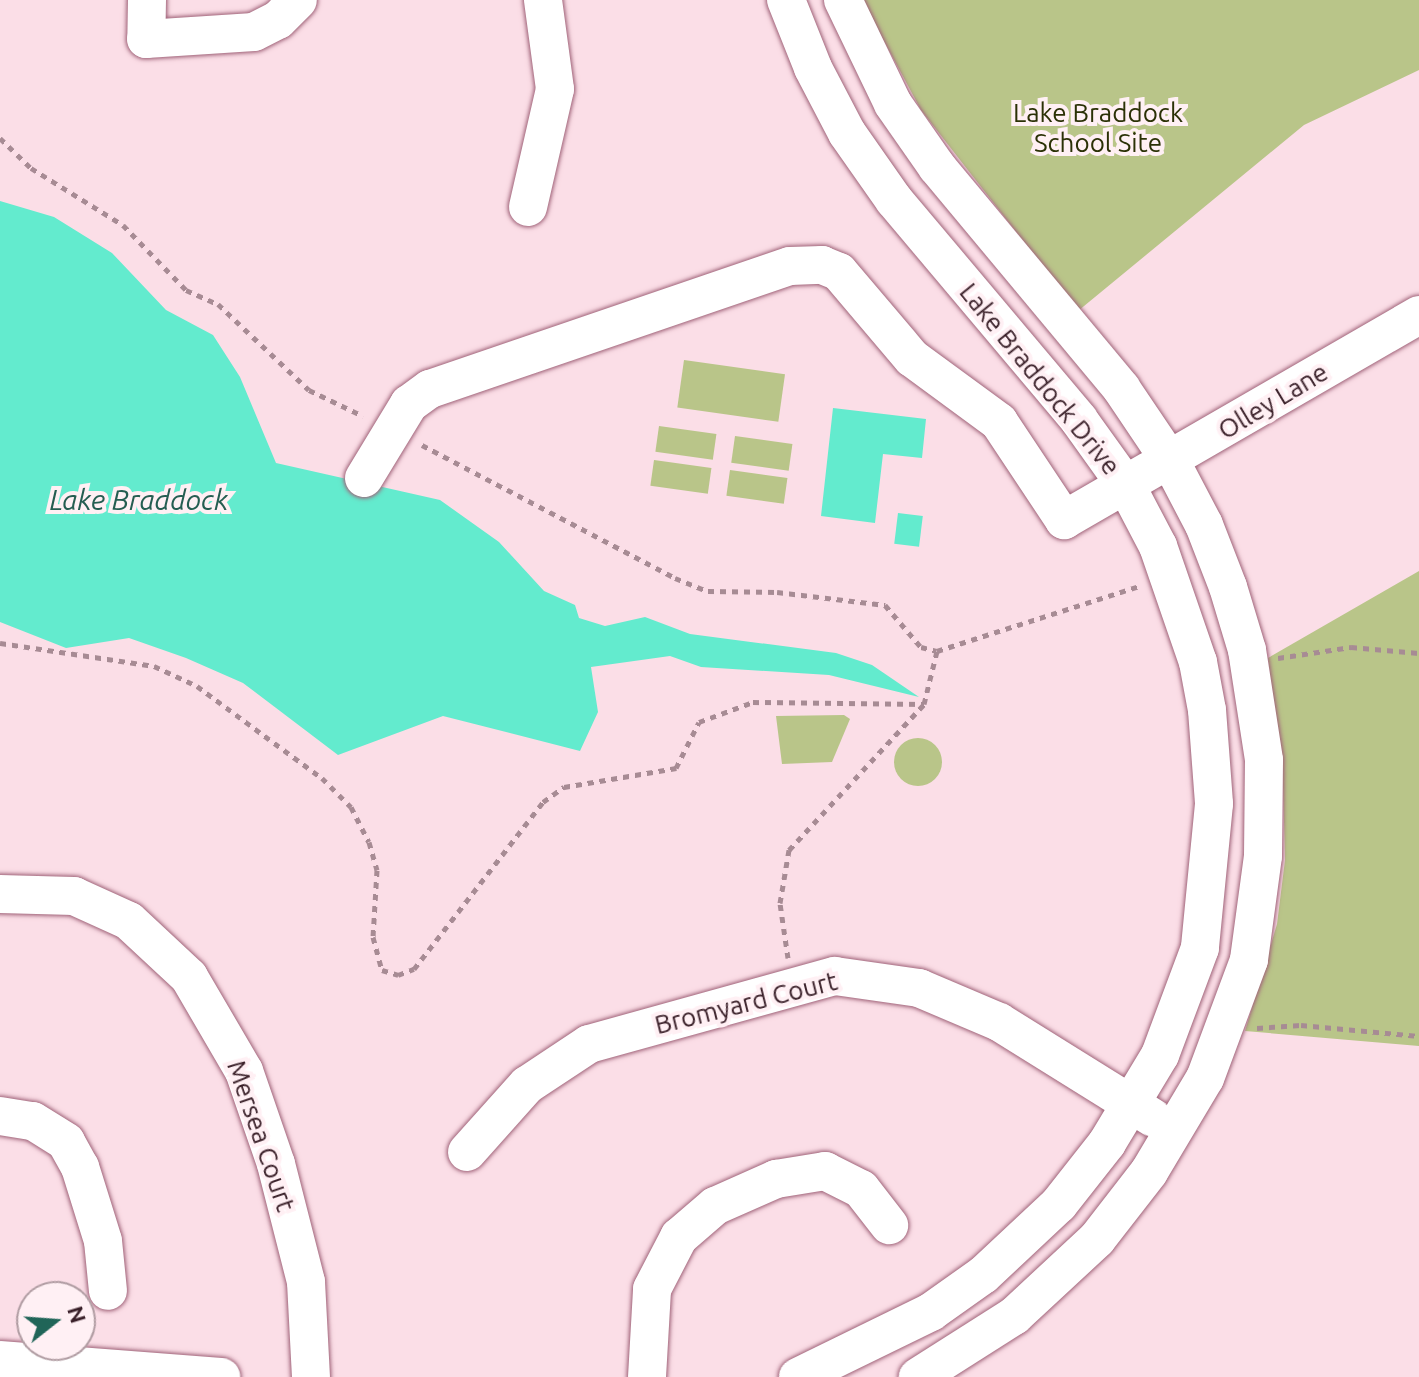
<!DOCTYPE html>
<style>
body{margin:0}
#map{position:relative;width:1419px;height:1377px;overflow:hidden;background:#fbdee7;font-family:Ubuntu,sans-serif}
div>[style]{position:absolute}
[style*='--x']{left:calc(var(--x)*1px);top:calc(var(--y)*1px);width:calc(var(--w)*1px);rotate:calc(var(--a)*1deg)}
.green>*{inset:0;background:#b9c589;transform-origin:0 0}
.round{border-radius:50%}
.water>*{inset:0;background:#63ebce;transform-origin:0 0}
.path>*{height:5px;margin-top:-2.5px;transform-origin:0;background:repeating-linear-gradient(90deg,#a78b94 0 6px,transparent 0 12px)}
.roads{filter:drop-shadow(0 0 2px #a06379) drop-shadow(0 0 2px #a06379)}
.minor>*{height:38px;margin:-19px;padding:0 19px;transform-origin:19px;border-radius:19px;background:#fff}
span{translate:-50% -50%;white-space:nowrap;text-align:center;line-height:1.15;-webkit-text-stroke:8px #fff0f4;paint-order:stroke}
.park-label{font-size:26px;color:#2b3106}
.street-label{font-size:26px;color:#391f28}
.water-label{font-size:28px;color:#255d51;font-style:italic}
.north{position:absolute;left:16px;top:1281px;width:80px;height:80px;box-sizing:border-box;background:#fff0f4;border:2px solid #b09ca2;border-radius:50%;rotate:73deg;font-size:22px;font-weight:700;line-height:32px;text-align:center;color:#391f28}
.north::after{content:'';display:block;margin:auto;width:28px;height:36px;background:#206558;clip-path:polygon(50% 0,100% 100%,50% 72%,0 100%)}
</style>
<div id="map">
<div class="green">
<div style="clip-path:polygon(862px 0,1419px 0,1419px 70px,1304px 125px,1078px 311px,921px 110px)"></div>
<div style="left:684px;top:360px;width:102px;height:48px;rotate:8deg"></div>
<div style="left:659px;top:426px;width:58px;height:26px;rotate:8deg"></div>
<div style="left:735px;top:436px;width:58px;height:27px;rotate:8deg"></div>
<div style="left:654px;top:460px;width:58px;height:26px;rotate:8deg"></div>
<div style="left:730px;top:470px;width:58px;height:26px;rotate:8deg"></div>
<div style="clip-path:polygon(1419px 571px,1419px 1046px,1245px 1031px,1277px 924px,1285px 860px,1283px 783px,1268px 658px)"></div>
<div style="clip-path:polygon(844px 715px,850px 719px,832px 762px,782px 764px,776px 716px)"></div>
<div class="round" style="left:894px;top:738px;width:48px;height:48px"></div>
</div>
<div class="water">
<div style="clip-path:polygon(0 201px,54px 217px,112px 253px,166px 310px,213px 335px,240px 377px,276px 463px,440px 500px,499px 542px,544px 591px,575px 605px,579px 618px,605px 626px,645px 617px,690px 634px,836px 653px,872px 665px,919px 697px,829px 675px,701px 667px,670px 656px,591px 667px,598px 712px,580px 751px,443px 716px,338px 755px,243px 683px,186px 658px,129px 638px,66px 648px,0 622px)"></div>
<div style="clip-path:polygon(833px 408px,926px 419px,922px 458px,883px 454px,875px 523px,821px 516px)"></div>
<div style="left:898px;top:513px;width:25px;height:31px;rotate:7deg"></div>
</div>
<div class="path">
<div style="--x:0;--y:138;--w:43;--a:44.1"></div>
<div style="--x:31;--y:168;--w:108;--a:31.8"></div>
<div style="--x:123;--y:225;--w:91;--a:45.9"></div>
<div style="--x:186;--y:290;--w:35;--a:24"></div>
<div style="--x:218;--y:304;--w:125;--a:43.4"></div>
<div style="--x:309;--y:390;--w:60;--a:25.7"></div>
<div style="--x:422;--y:445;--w:286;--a:27.7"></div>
<div style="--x:675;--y:578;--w:35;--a:22"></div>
<div style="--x:708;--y:591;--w:69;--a:0.8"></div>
<div style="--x:777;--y:592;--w:109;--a:6.9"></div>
<div style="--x:885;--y:605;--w:55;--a:49.4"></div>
<div style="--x:921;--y:647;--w:16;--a:14"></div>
<div style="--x:0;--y:643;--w:156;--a:8.5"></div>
<div style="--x:154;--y:666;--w:47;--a:24.9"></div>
<div style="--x:197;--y:686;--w:155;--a:36.4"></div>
<div style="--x:322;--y:778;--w:41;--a:45"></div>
<div style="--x:351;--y:807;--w:39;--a:63"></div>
<div style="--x:369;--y:842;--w:29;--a:74"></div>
<div style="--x:377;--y:870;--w:67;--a:93.4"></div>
<div style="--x:373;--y:937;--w:34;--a:75"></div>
<div style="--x:382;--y:970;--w:17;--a:17"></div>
<div style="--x:398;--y:975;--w:17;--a:-21"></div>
<div style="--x:414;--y:969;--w:211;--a:-52.3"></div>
<div style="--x:543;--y:802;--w:26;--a:-36"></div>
<div style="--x:564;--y:787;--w:114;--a:-9.6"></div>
<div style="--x:676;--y:768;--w:51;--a:-63.4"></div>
<div style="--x:699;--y:722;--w:58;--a:-20.3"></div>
<div style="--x:753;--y:702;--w:171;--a:0.7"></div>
<div style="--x:1278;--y:658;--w:74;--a:-8.6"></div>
<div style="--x:1351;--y:647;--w:68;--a:5"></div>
<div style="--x:788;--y:958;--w:56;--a:-98.3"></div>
<div style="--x:780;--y:903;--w:54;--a:-80.4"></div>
<div style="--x:789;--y:850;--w:199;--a:-47.2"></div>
<div style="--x:924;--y:704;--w:55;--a:-76.2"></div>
<div style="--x:937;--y:651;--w:213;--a:-17.8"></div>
<div style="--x:1257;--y:1028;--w:44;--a:-3.9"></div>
<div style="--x:1301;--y:1025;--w:119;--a:5.3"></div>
</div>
<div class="roads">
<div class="minor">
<div style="--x:147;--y:0;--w:39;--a:91"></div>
<div style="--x:146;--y:39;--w:108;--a:-3.7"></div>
<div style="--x:254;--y:32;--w:27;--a:-27"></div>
<div style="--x:278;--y:20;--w:28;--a:-45"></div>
<div style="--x:786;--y:0;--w:73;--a:68.3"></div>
<div style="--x:813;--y:68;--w:73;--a:62.4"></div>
<div style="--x:847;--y:133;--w:82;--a:55"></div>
<div style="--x:894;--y:200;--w:287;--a:49.9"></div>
<div style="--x:1079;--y:420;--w:82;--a:54.4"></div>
<div style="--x:1127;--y:487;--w:67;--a:62.3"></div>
<div style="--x:1158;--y:546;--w:123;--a:71"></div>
<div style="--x:1198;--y:662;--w:49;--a:79.4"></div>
<div style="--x:1207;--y:710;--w:94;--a:85.7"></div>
<div style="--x:1214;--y:804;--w:145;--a:95.6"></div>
<div style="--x:1200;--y:948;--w:114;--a:110.5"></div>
<div style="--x:1160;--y:1055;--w:103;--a:121.1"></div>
<div style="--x:1107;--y:1143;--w:78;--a:128.2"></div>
<div style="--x:1059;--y:1204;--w:104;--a:136.9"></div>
<div style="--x:983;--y:1275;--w:64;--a:144.6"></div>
<div style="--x:931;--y:1312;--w:148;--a:154"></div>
<div style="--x:843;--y:0;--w:115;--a:64.3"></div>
<div style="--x:893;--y:104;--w:77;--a:55.1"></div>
<div style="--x:937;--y:167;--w:288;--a:50.2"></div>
<div style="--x:1121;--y:388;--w:89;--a:56"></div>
<div style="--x:1171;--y:462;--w:71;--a:62.4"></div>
<div style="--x:1204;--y:525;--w:66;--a:68.8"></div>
<div style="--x:1228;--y:587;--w:66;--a:73.2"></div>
<div style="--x:1247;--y:650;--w:111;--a:81.2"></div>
<div style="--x:1264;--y:760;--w:96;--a:90.6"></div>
<div style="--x:1263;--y:856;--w:105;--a:97.7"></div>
<div style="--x:1249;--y:960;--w:126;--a:110.4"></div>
<div style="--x:1205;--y:1078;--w:109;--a:120.8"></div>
<div style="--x:1149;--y:1172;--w:85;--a:127.8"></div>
<div style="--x:1097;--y:1239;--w:113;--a:137.1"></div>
<div style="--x:1014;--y:1316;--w:114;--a:147.6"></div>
<div style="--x:528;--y:207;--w:121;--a:-77.1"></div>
<div style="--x:555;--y:89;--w:90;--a:-97.7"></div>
<div style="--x:364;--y:478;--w:87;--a:-58.7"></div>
<div style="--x:409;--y:404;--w:26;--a:-36"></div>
<div style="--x:430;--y:389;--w:380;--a:-18.9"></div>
<div style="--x:790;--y:266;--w:32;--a:-2"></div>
<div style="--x:822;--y:265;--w:18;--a:22"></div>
<div style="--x:839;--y:272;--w:113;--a:49.7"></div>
<div style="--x:912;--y:358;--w:108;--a:36.3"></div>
<div style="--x:999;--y:422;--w:118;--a:56.4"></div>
<div style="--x:1064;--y:520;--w:410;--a:-30"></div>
<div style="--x:0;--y:894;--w:74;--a:1.5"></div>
<div style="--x:74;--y:896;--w:60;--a:24.4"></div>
<div style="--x:129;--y:921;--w:82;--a:43"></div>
<div style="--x:189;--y:977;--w:109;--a:59.7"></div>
<div style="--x:244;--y:1071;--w:98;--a:71"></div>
<div style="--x:276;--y:1164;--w:122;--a:75.7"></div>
<div style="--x:306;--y:1282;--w:95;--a:87"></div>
<div style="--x:0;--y:1116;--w:33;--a:9"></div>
<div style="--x:33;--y:1121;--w:39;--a:32"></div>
<div style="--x:66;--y:1142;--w:29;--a:61"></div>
<div style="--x:80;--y:1167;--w:77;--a:72.7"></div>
<div style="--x:103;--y:1241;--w:50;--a:84.3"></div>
<div style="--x:467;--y:1152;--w:90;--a:-48.2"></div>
<div style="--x:527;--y:1085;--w:74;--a:-33.5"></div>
<div style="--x:589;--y:1044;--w:255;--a:-15.5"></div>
<div style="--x:835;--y:976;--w:85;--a:8.1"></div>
<div style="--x:919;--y:988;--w:87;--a:23"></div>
<div style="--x:999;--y:1022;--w:181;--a:31.9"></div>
<div style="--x:0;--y:1360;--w:222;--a:4.4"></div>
<div style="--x:647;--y:1377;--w:88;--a:-86.7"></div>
<div style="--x:652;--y:1289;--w:59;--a:-62.6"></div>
<div style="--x:679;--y:1237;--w:48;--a:-40.7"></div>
<div style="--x:715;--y:1206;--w:67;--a:-23.9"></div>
<div style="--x:776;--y:1179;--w:50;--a:-9.3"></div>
<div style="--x:825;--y:1171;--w:40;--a:26.6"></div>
<div style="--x:861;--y:1189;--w:46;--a:52.1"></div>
</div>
</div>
<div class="park-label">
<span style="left:1098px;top:128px">Lake Braddock<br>School Site</span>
</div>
<div class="street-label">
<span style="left:1040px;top:379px;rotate:51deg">Lake Braddock Drive</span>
<span style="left:1273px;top:401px;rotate:-31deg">Olley Lane</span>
<span style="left:746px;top:1003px;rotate:-14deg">Bromyard Court</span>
<span style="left:261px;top:1136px;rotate:71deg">Mersea Court</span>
</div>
<div class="water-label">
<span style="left:139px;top:500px">Lake Braddock</span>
</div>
<div class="north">N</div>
</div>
